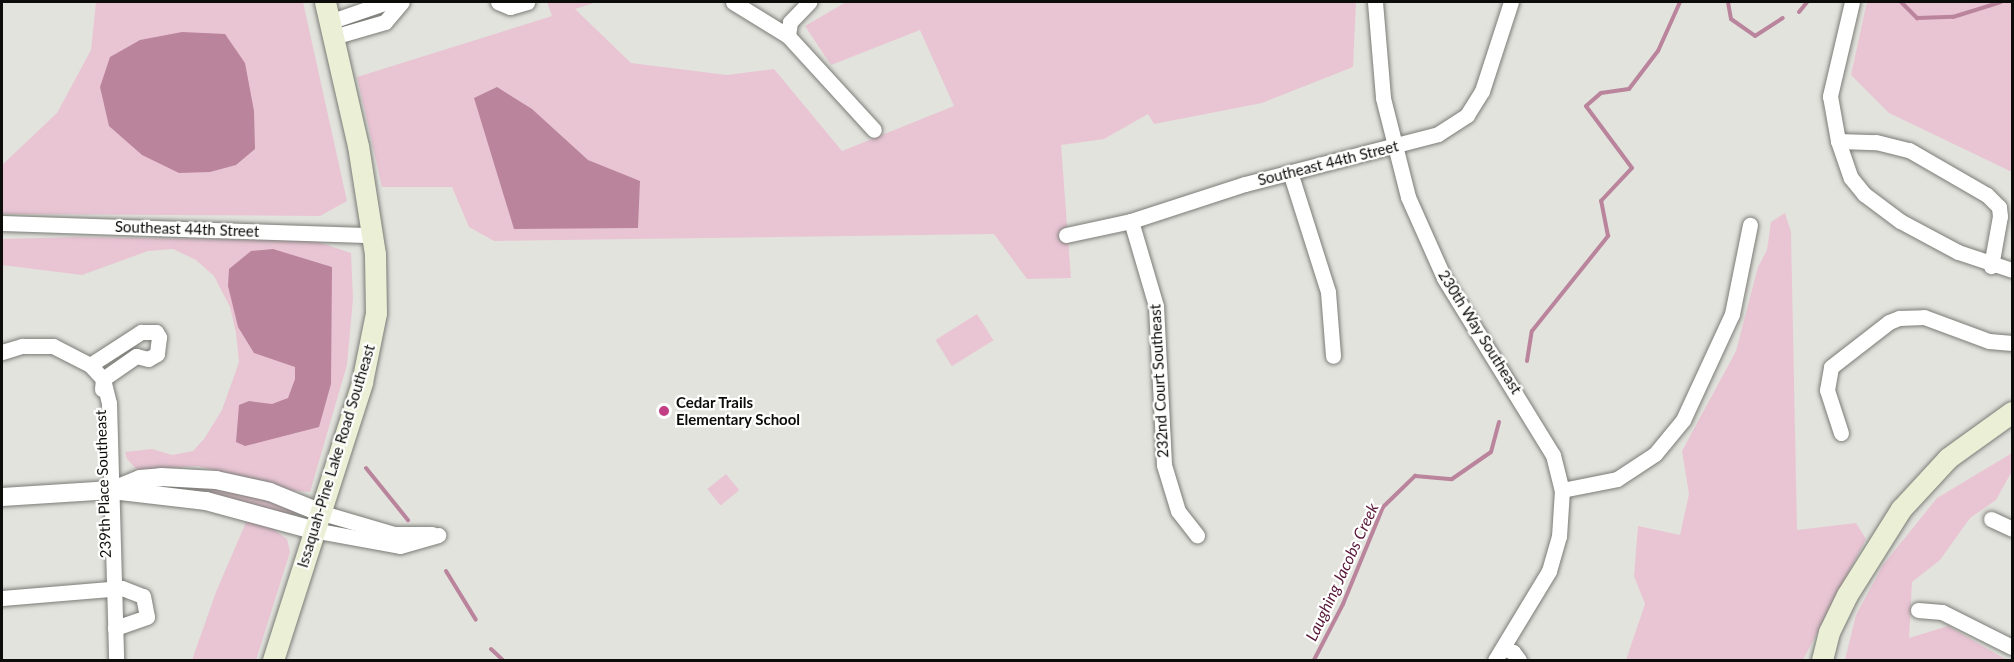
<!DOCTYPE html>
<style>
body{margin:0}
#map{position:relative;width:2014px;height:662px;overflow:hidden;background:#e2e3dd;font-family:Lato,sans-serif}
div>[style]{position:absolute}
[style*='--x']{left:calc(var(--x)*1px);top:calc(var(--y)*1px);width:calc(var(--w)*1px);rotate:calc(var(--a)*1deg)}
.green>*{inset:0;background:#e9c5d4;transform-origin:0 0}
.water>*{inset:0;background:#ba849c}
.stream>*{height:4px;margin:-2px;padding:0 2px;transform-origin:2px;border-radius:2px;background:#ba849c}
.roads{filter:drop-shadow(0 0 2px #7b7c77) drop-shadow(0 0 2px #7b7c77)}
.minor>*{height:15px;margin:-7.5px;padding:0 7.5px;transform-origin:7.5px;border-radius:7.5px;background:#fff}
.tertiary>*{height:18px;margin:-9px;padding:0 9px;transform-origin:9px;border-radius:9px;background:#fff}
.secondary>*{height:21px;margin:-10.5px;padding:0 10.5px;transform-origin:10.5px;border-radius:10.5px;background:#ebefd5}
.dots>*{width:16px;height:16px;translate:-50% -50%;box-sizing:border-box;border:3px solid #fffffe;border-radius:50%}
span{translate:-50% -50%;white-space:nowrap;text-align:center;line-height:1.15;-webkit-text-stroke:4.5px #fffffe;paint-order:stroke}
.street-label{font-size:15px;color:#0c0c0a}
.poi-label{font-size:15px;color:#0c0c0a;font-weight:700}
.left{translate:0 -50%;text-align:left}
.water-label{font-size:16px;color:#571639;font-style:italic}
.frame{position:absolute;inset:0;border:3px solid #0c0c0a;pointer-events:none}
</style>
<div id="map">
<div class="green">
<div style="clip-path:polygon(96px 2px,303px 2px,347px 201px,320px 216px,2px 214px,2px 165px,57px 113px,91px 50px)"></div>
<div style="clip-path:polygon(547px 2px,597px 2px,575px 9px,631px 63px,727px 75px,774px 69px,842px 151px,954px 106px,920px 30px,831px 65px,805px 26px,846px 2px,1356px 2px,1353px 67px,1262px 103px,1154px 124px,1148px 114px,1104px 139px,1061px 145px,1071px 278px,1027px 279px,994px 234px,494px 241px,469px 227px,452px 187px,382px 187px,357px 77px,552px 16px)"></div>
<div style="clip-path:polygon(1867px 2px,2012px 2px,2012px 172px,1889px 113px,1851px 75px)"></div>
<div style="clip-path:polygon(1785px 213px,1791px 232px,1797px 530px,1856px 523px,1866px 539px,1803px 660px,1626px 660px,1645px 604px,1634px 576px,1638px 526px,1680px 535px,1689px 494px,1682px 451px,1736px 351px,1758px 267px,1767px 250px,1771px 222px)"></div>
<div style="clip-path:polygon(77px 237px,315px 241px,351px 253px,353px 299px,347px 365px,310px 492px,285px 490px,198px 466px,137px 470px,127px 459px,125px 452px,152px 449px,172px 455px,193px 451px,204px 439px,222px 410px,239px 362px,236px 333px,230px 307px,214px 276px,196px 260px,173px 249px,148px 251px,82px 275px,2px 265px,2px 239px)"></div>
<div style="left:977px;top:314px;width:31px;height:49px;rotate:58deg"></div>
<div style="clip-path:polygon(2012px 453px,2012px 471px,1996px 500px,1970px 518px,1940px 560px,1912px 582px,1909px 638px,1948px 626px,2007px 660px,1845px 660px,1856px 615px,1883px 565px,1937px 498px)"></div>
<div style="left:726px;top:474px;width:21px;height:24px;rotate:51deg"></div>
<div style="clip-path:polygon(151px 483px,214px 484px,299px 507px,291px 519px)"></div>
<div style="clip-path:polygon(250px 513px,287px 539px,290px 552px,256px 660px,192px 660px,216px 592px)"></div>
</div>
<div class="water">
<div style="clip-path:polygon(182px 32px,225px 34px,245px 63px,254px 111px,255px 149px,236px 165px,210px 172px,179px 173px,142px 155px,109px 126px,100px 87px,110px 57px,140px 40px)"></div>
<div style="clip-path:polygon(497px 87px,532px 109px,588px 160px,640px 181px,638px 228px,514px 229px,474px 98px)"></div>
<div style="clip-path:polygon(273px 249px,332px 267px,331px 384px,319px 427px,245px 446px,236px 442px,239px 405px,249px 401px,272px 404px,288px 398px,295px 379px,295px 367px,254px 353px,238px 327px,228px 286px,229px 269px,251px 251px)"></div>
</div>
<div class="stream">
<div style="--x:1728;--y:2;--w:17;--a:80"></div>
<div style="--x:1731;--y:19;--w:29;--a:35"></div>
<div style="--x:1755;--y:36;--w:33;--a:-33"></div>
<div style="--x:1901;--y:2;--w:23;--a:45"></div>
<div style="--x:1917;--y:18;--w:36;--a:-2"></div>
<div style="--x:1953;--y:17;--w:50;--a:-17.4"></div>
<div style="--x:1799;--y:12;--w:13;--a:-51"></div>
<div style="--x:1527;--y:361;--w:30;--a:-81"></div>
<div style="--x:1532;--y:331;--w:122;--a:-51.3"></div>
<div style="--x:1608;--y:236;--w:36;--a:-101"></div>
<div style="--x:1601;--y:201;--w:45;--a:-46.8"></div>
<div style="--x:1632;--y:168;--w:77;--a:-126.6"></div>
<div style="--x:1586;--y:106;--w:20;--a:-41"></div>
<div style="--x:1601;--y:93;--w:28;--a:-8"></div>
<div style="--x:1629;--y:89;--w:48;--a:-52.7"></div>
<div style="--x:1658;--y:51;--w:54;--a:-65.8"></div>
<div style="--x:366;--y:468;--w:67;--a:51.1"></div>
<div style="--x:446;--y:571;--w:57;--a:58.5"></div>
<div style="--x:491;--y:649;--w:16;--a:43"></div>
<div style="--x:1314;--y:660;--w:63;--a:-62.6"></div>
<div style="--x:1343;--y:604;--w:105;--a:-67.6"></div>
<div style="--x:1383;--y:507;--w:45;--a:-44.1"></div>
<div style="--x:1415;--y:476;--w:37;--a:5"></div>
<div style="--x:1452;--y:479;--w:47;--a:-34.7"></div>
<div style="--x:1491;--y:452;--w:31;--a:-75"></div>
</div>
<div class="roads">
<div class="minor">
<div style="--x:498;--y:2;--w:13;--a:23"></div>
<div style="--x:510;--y:7;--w:18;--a:-16"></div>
<div style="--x:733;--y:2;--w:65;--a:31.7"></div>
<div style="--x:788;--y:36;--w:127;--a:47.5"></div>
<div style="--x:1375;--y:2;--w:96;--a:85.2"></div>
<div style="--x:1383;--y:98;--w:102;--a:75.8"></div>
<div style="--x:1408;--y:197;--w:89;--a:66"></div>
<div style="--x:1444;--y:278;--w:208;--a:58.4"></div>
<div style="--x:1553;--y:455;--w:36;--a:76"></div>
<div style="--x:1562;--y:490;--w:46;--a:93.7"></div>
<div style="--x:1559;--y:536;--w:36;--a:106"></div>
<div style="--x:1549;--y:571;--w:104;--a:121.2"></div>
<div style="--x:1852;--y:2;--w:97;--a:103.2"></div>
<div style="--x:1830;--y:96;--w:46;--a:79.9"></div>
<div style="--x:1838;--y:141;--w:39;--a:71"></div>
<div style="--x:1851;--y:178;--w:21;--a:51"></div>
<div style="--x:1864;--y:194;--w:45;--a:36.9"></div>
<div style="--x:1900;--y:221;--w:66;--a:28.1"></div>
<div style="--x:1958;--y:252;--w:57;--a:18.4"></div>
<div style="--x:329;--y:22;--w:61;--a:-19"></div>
<div style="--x:788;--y:36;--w:14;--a:-82"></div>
<div style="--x:790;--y:22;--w:28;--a:-46"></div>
<div style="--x:333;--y:37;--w:54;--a:-16.1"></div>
<div style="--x:385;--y:22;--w:26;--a:-50"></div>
<div style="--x:1838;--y:141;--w:38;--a:2"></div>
<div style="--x:1876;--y:142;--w:34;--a:14"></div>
<div style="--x:1909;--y:150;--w:90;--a:30"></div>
<div style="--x:1987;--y:195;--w:17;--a:45"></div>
<div style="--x:1999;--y:207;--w:9;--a:84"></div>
<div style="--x:2000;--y:216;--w:51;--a:100.2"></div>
<div style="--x:1290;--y:172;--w:126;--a:72.4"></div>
<div style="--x:1328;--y:292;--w:64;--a:85.5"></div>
<div style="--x:1131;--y:221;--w:89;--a:73.6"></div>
<div style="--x:1156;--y:306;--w:159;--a:87.1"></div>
<div style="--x:1164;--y:465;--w:48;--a:73.1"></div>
<div style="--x:1178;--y:511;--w:31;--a:52"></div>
<div style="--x:2;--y:223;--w:371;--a:1.9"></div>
<div style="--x:1066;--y:235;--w:66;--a:-12.2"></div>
<div style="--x:1131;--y:221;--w:120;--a:-18"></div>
<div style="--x:1245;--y:184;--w:199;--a:-14.5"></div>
<div style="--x:1438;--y:134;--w:35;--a:-33"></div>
<div style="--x:1467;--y:115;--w:28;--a:-58"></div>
<div style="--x:1482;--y:91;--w:94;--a:-72"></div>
<div style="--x:2;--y:352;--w:21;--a:-17"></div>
<div style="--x:22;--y:346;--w:31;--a:0"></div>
<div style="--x:53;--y:346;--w:42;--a:27.2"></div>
<div style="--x:90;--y:365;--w:19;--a:47"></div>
<div style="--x:103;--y:379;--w:25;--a:76"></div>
<div style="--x:109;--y:403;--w:257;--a:88.4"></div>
<div style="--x:90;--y:365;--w:61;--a:-32.9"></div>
<div style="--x:141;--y:332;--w:15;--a:0"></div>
<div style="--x:156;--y:332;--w:6;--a:59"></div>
<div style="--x:159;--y:337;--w:17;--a:97"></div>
<div style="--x:157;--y:354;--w:10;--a:151"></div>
<div style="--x:148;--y:359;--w:12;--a:-166"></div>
<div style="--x:136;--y:356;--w:40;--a:145.1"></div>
<div style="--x:103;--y:379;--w:10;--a:96"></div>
<div style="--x:1841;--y:433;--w:45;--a:-108"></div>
<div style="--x:1827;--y:390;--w:23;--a:-80"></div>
<div style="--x:1831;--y:367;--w:73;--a:-37.8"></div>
<div style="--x:1889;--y:322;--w:11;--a:-22"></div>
<div style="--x:1899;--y:318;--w:25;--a:-2"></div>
<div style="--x:1924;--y:317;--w:69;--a:20.3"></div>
<div style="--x:1989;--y:341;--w:23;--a:5"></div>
<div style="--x:1562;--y:490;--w:56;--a:-11.3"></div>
<div style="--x:1617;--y:479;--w:45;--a:-33.3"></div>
<div style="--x:1655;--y:454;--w:44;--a:-50.5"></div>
<div style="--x:1683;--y:420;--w:117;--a:-65.2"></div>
<div style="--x:1732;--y:314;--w:91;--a:-78.6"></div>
<div style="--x:319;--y:512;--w:78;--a:16.3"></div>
<div style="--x:394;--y:534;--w:38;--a:0"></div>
<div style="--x:1991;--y:519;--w:23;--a:25"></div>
<div style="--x:313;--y:530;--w:88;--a:10.4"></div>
<div style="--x:400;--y:546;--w:40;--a:-16"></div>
<div style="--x:2;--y:598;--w:120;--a:-4.8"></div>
<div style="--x:122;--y:588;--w:22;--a:21"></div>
<div style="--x:143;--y:596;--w:21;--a:79"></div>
<div style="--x:147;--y:617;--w:34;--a:161"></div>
<div style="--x:1918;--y:610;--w:24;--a:5"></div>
<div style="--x:1942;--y:612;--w:78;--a:26.6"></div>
<div style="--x:1503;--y:648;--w:11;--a:22"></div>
<div style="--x:1513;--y:652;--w:10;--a:53"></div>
</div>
<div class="tertiary">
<div style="--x:113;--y:490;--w:29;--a:-22"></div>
<div style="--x:140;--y:479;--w:21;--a:-5"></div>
<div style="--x:161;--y:477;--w:55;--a:3.1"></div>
<div style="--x:216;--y:480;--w:55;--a:12.5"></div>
<div style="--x:270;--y:492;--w:53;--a:22.2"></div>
<div style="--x:2;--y:497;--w:110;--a:-3.6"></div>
<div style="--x:112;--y:490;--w:95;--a:6.7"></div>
<div style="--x:206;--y:501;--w:111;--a:15.2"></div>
</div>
<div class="secondary">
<div style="--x:273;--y:660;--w:292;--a:-72.2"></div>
<div style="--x:362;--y:382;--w:70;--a:-78.5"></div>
<div style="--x:376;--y:313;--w:59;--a:-91"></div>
<div style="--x:375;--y:254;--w:109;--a:-98.9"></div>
<div style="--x:358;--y:146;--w:148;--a:-102.9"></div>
<div style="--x:1822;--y:660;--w:29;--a:-76"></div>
<div style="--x:1829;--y:632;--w:41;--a:-64.1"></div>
<div style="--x:1847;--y:595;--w:102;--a:-57.9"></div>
<div style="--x:1901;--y:509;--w:69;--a:-47.3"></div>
<div style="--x:1948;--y:458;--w:79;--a:-35.7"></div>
</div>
</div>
<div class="dots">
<div style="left:664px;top:411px;background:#c23f86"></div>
</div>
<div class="street-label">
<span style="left:1328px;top:163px;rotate:-14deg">Southeast 44th Street</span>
<span style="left:187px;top:229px;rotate:2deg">Southeast 44th Street</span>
<span style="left:1480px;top:332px;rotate:58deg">230th Way Southeast</span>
<span style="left:1159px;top:381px;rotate:-93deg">232nd Court Southeast</span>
<span style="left:336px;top:456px;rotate:-73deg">Issaquah-Pine Lake Road Southeast</span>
<span style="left:103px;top:484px;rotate:-92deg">239th Place Southeast</span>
</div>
<div class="poi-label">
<span class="left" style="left:676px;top:411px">Cedar Trails<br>Elementary School</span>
</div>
<div class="water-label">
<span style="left:1342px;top:572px;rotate:-65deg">Laughing Jacobs Creek</span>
</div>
<div class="frame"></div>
</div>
